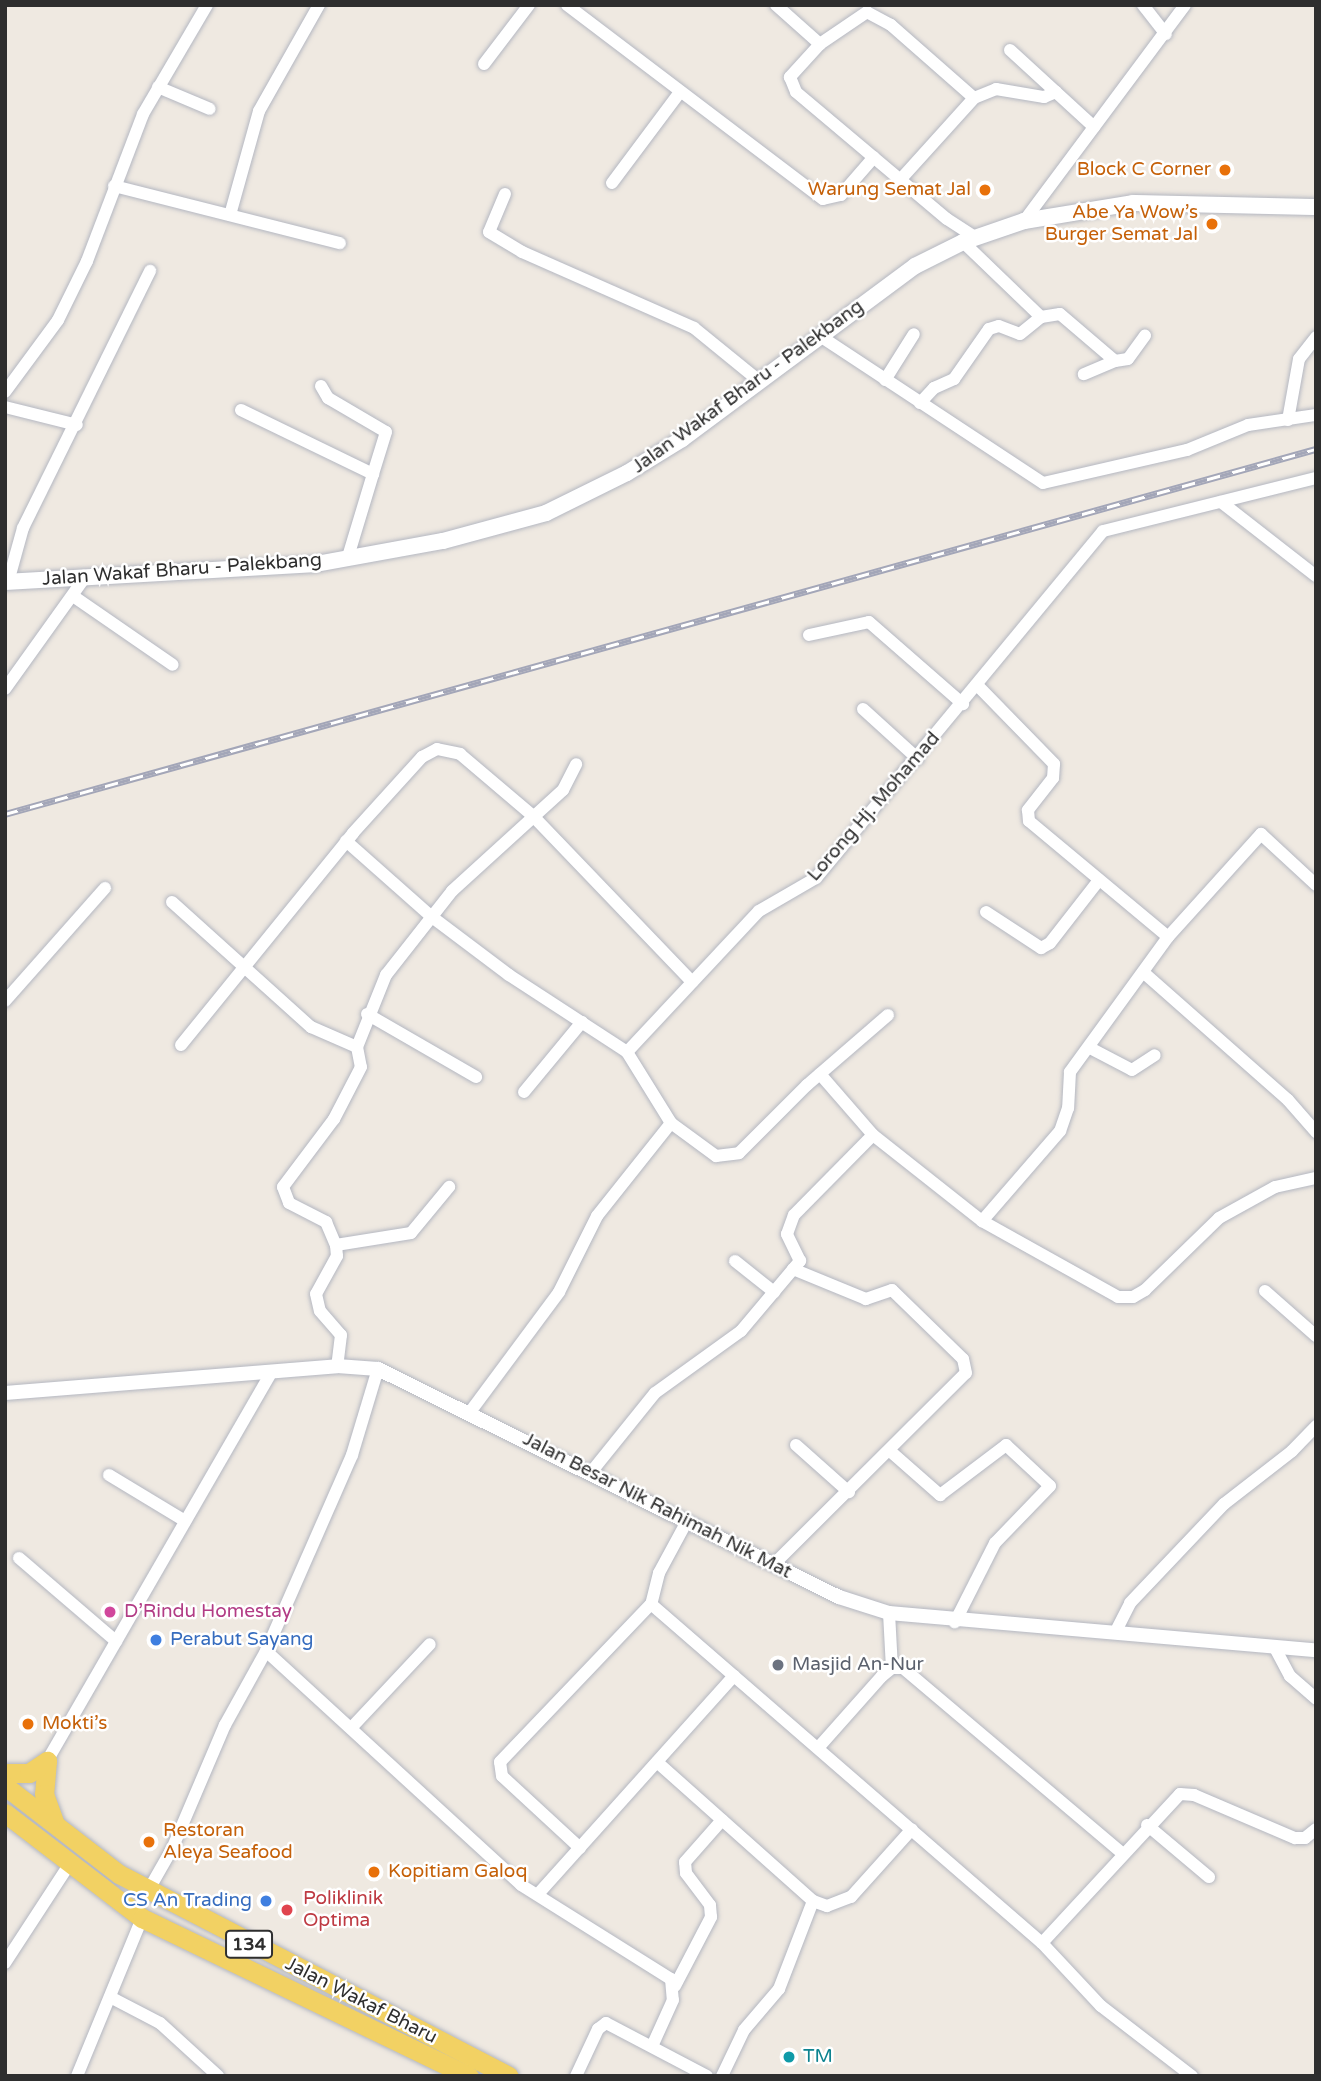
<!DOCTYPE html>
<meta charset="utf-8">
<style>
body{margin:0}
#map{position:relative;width:1321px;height:2081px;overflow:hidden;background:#efe9e1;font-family:"Varela Round",sans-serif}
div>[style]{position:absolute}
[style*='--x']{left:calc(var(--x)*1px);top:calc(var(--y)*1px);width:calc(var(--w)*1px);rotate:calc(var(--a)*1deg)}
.roads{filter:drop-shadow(0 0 2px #b4b7c1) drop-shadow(0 0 2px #b4b7c1)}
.minor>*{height:12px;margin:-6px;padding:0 6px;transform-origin:6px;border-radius:6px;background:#fff}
.tertiary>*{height:14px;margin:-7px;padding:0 7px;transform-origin:7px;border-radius:7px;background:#fff}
.secondary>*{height:16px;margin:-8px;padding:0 8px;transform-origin:8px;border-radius:8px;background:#fff}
.primary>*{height:19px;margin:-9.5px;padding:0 9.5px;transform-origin:9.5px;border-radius:9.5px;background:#f2d163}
.rail>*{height:7px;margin-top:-3.5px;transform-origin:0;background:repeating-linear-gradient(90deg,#fff 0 13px,#a3a6b8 0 26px);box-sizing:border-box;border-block:2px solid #a3a6b8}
.dots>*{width:19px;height:19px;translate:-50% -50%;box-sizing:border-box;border:4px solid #fff;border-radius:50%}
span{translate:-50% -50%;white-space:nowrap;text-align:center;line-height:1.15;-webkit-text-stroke:5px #fff;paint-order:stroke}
.shield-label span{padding:2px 5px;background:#fff;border:2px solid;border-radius:5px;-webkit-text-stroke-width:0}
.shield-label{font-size:18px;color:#2e2e2e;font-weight:700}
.food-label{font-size:19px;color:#c56008}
.right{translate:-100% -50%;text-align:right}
.left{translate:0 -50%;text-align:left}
.street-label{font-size:19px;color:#2e2e2e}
.hotel-label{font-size:19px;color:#b23c85}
.shop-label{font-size:19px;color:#366cbe}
.worship-label{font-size:19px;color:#5b616d}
.health-label{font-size:19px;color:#be3a42}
.culture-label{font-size:19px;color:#0d838f}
.frame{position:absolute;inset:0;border:7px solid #2e2e2e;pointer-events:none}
</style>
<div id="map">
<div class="roads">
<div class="minor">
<div style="--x:567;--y:5;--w:321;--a:37.2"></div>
<div style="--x:823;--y:199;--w:18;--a:-13"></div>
<div style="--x:841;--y:195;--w:50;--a:-49"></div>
<div style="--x:776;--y:5;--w:59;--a:41.6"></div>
<div style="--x:1143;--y:5;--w:37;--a:52"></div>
<div style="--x:1010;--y:50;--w:114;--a:42.5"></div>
<div style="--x:484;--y:64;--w:74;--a:-52.7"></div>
<div style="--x:158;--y:87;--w:56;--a:22.9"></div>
<div style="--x:974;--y:98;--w:111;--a:-138.7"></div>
<div style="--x:891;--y:25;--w:27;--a:-152"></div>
<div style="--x:867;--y:12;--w:57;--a:145.8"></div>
<div style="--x:820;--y:44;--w:45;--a:132.3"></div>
<div style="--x:790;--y:77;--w:16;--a:68"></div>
<div style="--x:796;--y:92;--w:197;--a:40.1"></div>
<div style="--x:947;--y:219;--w:35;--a:33"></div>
<div style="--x:900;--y:180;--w:110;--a:-47.9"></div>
<div style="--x:974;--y:98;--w:24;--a:-22"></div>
<div style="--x:996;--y:89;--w:49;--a:9.5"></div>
<div style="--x:1044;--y:97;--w:13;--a:-23"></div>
<div style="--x:612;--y:183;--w:114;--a:-53.2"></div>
<div style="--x:114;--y:186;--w:233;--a:14.2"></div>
<div style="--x:505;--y:194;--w:41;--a:112.8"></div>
<div style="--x:489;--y:232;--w:39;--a:31"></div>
<div style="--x:522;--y:252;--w:188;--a:23.8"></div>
<div style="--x:694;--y:328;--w:82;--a:39.1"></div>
<div style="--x:230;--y:215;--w:108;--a:-74.4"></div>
<div style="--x:259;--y:111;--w:122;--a:-60.5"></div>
<div style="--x:1024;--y:221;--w:269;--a:-53.3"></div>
<div style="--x:1041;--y:317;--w:19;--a:-9"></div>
<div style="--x:1060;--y:314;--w:72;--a:40.5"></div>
<div style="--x:1115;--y:361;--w:34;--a:157"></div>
<div style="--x:820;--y:336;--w:267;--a:33.4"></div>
<div style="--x:1043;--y:483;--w:148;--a:-12.9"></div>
<div style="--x:1187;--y:450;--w:66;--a:-22.3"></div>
<div style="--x:1248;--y:425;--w:69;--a:-8.4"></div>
<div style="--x:1115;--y:361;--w:13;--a:-9"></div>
<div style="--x:1128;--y:359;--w:29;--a:-54"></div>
<div style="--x:885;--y:380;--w:54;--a:-57.8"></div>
<div style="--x:321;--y:386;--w:14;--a:60"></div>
<div style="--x:328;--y:398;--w:67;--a:30.4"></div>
<div style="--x:386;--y:432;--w:44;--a:107.2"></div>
<div style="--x:5;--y:392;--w:89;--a:-53.6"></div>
<div style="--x:58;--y:320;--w:66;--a:-63.8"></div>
<div style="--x:87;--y:261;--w:157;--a:-69.1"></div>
<div style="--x:143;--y:114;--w:126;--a:-59.6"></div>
<div style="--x:920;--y:403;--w:21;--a:-47"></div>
<div style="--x:934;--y:388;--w:22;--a:-24"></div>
<div style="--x:954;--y:379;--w:61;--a:-55"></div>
<div style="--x:989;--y:329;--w:10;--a:-17"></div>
<div style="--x:999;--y:326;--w:22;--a:21"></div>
<div style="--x:1020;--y:334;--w:27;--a:-39"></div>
<div style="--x:1041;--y:317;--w:108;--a:-136.1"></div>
<div style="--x:5;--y:407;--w:74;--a:14"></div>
<div style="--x:241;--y:410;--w:147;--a:25.9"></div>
<div style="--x:373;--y:474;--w:87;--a:106.8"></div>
<div style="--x:1288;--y:420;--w:62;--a:-79.8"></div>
<div style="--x:1299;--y:359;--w:28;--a:-52"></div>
<div style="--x:1221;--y:502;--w:120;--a:37.9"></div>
<div style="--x:8;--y:582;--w:56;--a:-74.5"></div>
<div style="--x:23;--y:528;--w:287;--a:-63.7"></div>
<div style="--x:73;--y:596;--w:121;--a:34.6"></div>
<div style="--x:809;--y:635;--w:61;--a:-12.2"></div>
<div style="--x:869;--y:622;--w:125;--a:41.1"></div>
<div style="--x:978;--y:686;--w:109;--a:45.7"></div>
<div style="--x:1054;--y:764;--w:14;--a:94"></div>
<div style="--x:1053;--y:778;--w:41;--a:128"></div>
<div style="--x:1028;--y:810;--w:11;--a:85"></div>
<div style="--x:1029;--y:821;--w:181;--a:39.8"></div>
<div style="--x:1168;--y:937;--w:167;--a:126"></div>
<div style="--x:1070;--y:1072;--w:36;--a:93"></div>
<div style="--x:1068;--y:1108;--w:24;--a:109"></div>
<div style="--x:1060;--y:1131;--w:119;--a:130.9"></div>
<div style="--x:5;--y:689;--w:139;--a:-54.4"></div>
<div style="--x:863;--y:709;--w:74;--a:42.3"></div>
<div style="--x:346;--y:841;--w:115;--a:41.5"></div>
<div style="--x:432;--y:917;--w:96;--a:37"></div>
<div style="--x:509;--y:975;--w:141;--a:33.1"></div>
<div style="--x:172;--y:902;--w:187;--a:42"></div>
<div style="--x:311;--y:1027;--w:50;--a:23.5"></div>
<div style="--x:357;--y:1047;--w:20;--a:79"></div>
<div style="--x:361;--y:1067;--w:59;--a:117.4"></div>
<div style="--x:334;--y:1119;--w:85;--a:126.9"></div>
<div style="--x:283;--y:1187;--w:17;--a:69"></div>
<div style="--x:289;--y:1203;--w:42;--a:27.2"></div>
<div style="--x:326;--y:1222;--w:25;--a:67"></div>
<div style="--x:336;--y:1245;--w:11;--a:85"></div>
<div style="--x:337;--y:1256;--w:43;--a:118.9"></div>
<div style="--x:316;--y:1294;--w:17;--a:77"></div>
<div style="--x:320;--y:1311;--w:32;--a:49"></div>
<div style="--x:341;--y:1335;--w:31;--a:97"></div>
<div style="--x:986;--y:912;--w:66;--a:33.2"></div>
<div style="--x:1041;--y:948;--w:10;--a:-29"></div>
<div style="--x:1050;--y:943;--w:80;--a:-52.1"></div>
<div style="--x:1168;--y:937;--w:139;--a:-47.9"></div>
<div style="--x:1261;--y:834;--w:75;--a:42.8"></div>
<div style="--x:1143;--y:972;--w:193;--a:41.4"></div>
<div style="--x:1288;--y:1100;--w:43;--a:48.8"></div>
<div style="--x:5;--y:1001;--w:151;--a:-48.5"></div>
<div style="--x:367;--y:1014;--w:126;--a:30"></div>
<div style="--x:181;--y:1045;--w:273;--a:-50.9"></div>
<div style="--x:353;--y:833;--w:103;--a:-47.8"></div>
<div style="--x:422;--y:757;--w:17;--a:-28"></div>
<div style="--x:437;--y:749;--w:24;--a:12"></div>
<div style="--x:460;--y:754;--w:96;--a:40.3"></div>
<div style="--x:533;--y:816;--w:230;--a:46.2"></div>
<div style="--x:357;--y:1047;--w:78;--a:-68.1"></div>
<div style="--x:386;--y:975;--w:107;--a:-51.8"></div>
<div style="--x:452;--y:891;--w:150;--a:-42.3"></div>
<div style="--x:563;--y:790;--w:29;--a:-63"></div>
<div style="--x:1090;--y:1048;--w:47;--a:27.6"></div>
<div style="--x:1132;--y:1070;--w:27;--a:-33"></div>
<div style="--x:820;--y:1074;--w:81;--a:49"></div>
<div style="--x:873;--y:1135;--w:139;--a:38.3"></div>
<div style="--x:982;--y:1221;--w:156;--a:29.2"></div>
<div style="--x:1118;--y:1297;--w:15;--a:0"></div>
<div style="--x:1133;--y:1297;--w:14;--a:-30"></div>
<div style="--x:1145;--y:1290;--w:103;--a:-44.2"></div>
<div style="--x:1219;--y:1218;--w:64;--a:-29"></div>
<div style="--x:1275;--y:1187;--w:42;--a:-12.4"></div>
<div style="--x:524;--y:1092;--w:91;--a:-50.4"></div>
<div style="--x:671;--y:1123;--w:56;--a:36.3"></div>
<div style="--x:716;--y:1156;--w:23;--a:-7"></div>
<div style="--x:739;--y:1153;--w:96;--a:-45"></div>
<div style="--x:807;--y:1085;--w:107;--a:-40.8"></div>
<div style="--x:336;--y:1245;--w:76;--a:-9.1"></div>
<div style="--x:411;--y:1233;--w:60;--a:-50.4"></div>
<div style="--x:735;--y:1261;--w:50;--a:38.5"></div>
<div style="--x:1265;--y:1291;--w:68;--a:41.4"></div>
<div style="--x:470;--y:1412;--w:149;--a:-53.4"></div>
<div style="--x:559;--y:1292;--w:85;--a:-63.4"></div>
<div style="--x:597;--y:1216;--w:119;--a:-51.5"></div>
<div style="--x:671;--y:1123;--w:84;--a:-121.8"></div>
<div style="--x:627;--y:1052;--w:193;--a:-46.9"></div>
<div style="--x:759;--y:911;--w:66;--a:-30.1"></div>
<div style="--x:816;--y:878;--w:450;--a:-50.4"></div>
<div style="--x:1103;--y:531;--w:219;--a:-14"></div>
<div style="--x:796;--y:1445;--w:71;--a:41.6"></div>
<div style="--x:890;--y:1451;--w:67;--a:41.3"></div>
<div style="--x:940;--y:1495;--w:83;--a:-37.1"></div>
<div style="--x:1006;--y:1445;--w:60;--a:43"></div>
<div style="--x:1050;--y:1486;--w:79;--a:134"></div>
<div style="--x:995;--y:1543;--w:89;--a:116.9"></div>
<div style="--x:592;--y:1471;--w:100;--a:-51.1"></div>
<div style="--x:655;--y:1393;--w:106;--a:-35.8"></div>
<div style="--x:741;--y:1331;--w:92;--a:-49.9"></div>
<div style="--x:800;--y:1261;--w:30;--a:-116"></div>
<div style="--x:787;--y:1234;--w:20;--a:-70"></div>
<div style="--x:794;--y:1215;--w:112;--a:-45.4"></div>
<div style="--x:109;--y:1475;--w:89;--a:31.2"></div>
<div style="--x:686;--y:1523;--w:57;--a:118.4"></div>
<div style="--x:659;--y:1573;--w:32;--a:104"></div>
<div style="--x:651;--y:1604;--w:517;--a:40.93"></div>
<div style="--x:1042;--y:1943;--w:86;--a:46.9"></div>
<div style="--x:1101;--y:2006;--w:115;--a:37.6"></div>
<div style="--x:19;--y:1558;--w:128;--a:40.6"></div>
<div style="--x:773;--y:1565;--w:272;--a:-44.9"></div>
<div style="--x:966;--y:1373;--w:14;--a:-102"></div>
<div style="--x:963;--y:1359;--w:99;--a:-135.8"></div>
<div style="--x:892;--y:1290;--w:28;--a:161"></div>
<div style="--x:866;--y:1299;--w:79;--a:-157.7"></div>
<div style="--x:889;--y:1613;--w:55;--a:86.9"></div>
<div style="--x:1116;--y:1631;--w:31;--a:-63"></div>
<div style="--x:1130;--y:1603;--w:137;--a:-46.5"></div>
<div style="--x:1224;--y:1504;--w:86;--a:-37.9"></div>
<div style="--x:1292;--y:1451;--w:35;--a:-46"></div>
<div style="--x:1275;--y:1648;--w:32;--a:62"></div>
<div style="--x:1290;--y:1676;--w:35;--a:41"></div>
<div style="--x:266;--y:1651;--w:346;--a:42.5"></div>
<div style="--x:521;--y:1885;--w:177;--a:32.1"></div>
<div style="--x:671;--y:1979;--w:21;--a:85"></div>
<div style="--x:673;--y:2000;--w:48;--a:114.4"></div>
<div style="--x:353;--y:1726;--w:112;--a:-46.8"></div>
<div style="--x:818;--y:1748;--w:96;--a:-48.4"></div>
<div style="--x:882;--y:1676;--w:13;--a:-39"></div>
<div style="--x:892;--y:1668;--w:11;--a:0"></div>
<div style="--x:903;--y:1668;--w:287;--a:40.2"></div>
<div style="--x:47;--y:1761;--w:446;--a:-60"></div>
<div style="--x:657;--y:1762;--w:209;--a:41.7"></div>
<div style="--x:813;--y:1901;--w:15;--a:20"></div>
<div style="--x:827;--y:1906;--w:26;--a:-21"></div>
<div style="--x:851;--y:1897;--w:91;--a:-48.1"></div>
<div style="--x:1147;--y:1825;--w:81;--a:40"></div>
<div style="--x:580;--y:1848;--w:106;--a:-137.3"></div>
<div style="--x:502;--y:1776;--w:14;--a:-98"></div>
<div style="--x:500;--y:1762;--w:219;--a:-46.3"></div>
<div style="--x:148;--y:1891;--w:48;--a:-60.3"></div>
<div style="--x:172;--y:1849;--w:135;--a:-66.9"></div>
<div style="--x:225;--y:1725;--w:85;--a:-61"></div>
<div style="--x:266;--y:1651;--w:214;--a:-66.3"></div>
<div style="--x:352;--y:1455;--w:90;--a:-73.2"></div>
<div style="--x:539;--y:1893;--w:292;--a:-48.1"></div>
<div style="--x:1042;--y:1943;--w:203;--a:-47.2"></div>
<div style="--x:1180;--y:1794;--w:14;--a:4"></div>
<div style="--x:1194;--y:1795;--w:110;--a:23.1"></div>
<div style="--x:1295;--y:1838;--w:10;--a:0"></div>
<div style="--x:1305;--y:1838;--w:14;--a:-39"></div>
<div style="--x:5;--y:1963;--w:117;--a:-56.9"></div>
<div style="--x:675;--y:1986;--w:78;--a:-62.4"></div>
<div style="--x:711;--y:1917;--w:12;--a:-95"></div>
<div style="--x:710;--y:1905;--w:40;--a:-127"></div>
<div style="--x:686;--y:1873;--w:11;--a:-95"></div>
<div style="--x:685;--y:1862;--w:56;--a:-48.6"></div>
<div style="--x:110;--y:1997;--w:56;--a:27.5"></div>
<div style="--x:160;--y:2023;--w:79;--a:42.4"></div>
<div style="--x:77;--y:2076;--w:171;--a:-67.6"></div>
<div style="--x:576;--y:2076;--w:52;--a:-64.9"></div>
<div style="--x:598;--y:2029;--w:10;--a:-37"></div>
<div style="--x:606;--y:2023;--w:114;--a:27.7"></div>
<div style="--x:722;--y:2076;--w:51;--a:-64.4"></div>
<div style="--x:744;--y:2030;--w:54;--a:-49.5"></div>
<div style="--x:779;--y:1989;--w:94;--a:-68.9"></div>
</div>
<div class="tertiary">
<div style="--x:5;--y:1393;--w:333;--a:-4.6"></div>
<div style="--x:337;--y:1366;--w:41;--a:4.2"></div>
<div style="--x:378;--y:1369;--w:514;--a:26.32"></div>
<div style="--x:839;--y:1597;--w:52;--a:17.7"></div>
<div style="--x:889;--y:1613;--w:429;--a:5"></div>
</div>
<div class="secondary">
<div style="--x:5;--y:582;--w:312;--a:-3.3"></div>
<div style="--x:316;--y:564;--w:129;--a:-10.3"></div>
<div style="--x:443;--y:541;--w:107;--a:-15.2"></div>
<div style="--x:546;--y:513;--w:90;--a:-26.3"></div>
<div style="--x:627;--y:473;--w:65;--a:-31.7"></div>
<div style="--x:682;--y:439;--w:290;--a:-36.6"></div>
<div style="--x:915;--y:266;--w:54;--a:-26.6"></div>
<div style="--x:963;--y:242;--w:65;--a:-19"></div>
<div style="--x:1024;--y:221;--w:110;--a:-9.4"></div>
<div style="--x:1133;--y:203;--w:183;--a:1.3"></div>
</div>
<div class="primary">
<div style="--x:47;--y:1761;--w:33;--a:95"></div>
<div style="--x:44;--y:1794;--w:32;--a:70"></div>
<div style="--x:5;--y:1773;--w:24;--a:0"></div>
<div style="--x:29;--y:1773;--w:22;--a:-34"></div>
<div style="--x:5;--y:1786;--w:144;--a:37.7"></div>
<div style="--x:119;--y:1874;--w:439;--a:27.4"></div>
<div style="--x:5;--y:1813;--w:173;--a:37.5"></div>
<div style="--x:142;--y:1918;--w:363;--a:25.8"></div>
</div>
</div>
<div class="rail">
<div style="--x:5;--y:814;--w:1361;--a:-15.56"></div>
</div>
<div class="dots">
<div style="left:1225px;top:170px;background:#e8710a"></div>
<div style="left:985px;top:190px;background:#e8710a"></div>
<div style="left:1212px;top:224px;background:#e8710a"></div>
<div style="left:110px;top:1612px;background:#d1479c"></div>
<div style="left:156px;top:1640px;background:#3f7fe0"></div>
<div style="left:778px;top:1665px;background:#6b7280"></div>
<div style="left:28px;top:1724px;background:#e8710a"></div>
<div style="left:149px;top:1842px;background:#e8710a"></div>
<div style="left:374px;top:1872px;background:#e8710a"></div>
<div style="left:266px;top:1901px;background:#3f7fe0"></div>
<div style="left:287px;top:1910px;background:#e0444e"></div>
<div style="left:789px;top:2057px;background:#0f9aa8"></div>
</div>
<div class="shield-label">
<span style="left:249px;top:1944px">134</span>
</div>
<div class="food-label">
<span class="right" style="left:1211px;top:170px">Block C Corner</span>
<span class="right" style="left:971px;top:190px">Warung Semat Jal</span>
<span class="right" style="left:1198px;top:224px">Abe Ya Wow’s<br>Burger Semat Jal</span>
<span class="left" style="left:42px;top:1724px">Mokti’s</span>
<span class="left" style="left:163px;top:1842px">Restoran<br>Aleya Seafood</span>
<span class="left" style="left:388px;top:1872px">Kopitiam Galoq</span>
</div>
<div class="street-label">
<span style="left:748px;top:387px;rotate:-36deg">Jalan Wakaf Bharu - Palekbang</span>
<span style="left:182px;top:570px;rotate:-4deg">Jalan Wakaf Bharu - Palekbang</span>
<span style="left:874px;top:807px;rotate:-49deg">Lorong Hj. Mohamad</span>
<span style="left:657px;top:1506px;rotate:27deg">Jalan Besar Nik Rahimah Nik Mat</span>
<span style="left:361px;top:2001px;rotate:27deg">Jalan Wakaf Bharu</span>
</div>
<div class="hotel-label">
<span class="left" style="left:124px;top:1612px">D’Rindu Homestay</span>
</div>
<div class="shop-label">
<span class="left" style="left:170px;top:1640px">Perabut Sayang</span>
<span class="right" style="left:252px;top:1901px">CS An Trading</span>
</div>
<div class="worship-label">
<span class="left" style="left:792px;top:1665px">Masjid An-Nur</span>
</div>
<div class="health-label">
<span class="left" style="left:303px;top:1910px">Poliklinik<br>Optima</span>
</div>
<div class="culture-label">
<span class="left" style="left:803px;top:2057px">TM</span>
</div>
<div class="frame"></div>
</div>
